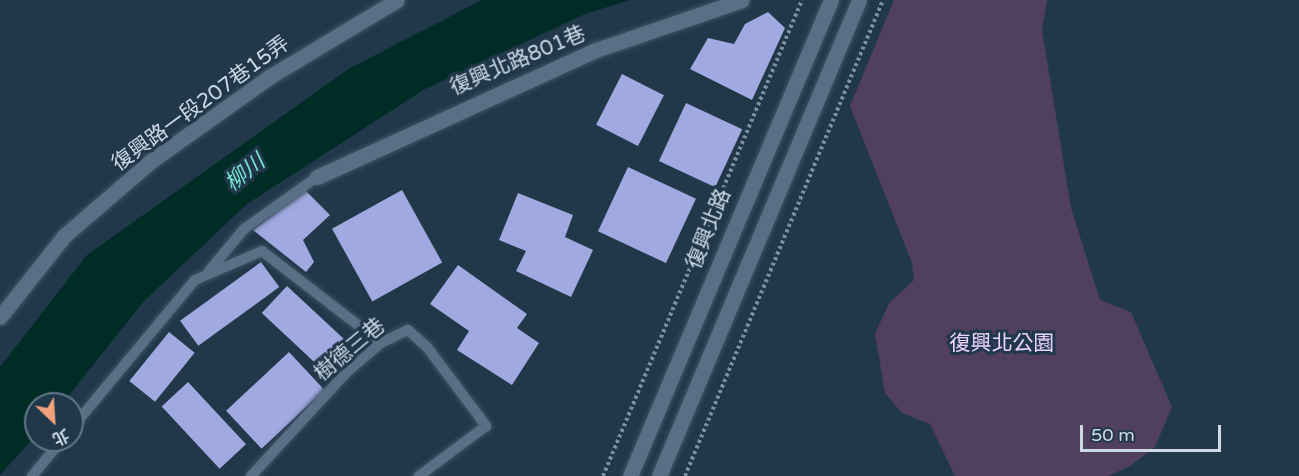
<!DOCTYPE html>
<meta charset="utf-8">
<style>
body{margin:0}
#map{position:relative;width:1299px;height:476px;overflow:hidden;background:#21384b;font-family:"Varela Round","Noto Sans TC",sans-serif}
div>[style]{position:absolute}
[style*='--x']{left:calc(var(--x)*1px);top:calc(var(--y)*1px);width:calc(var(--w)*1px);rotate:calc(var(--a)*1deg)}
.green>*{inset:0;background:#503f5d}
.water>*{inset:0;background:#002c26}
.building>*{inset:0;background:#a1aae0;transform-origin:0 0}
.path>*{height:4px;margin-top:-2px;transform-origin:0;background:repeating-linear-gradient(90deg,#7e8f9e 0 3px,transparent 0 6px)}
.roads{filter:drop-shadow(0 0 2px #3f5363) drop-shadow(0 0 2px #3f5363)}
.lane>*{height:10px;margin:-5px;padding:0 5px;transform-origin:5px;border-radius:5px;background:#577085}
.street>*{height:15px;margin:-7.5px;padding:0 7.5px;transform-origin:7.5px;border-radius:7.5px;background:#577085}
.secondary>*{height:15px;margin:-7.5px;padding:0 7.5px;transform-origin:7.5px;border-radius:7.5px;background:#577085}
span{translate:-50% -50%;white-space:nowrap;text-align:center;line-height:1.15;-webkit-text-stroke:6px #21384b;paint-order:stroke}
.street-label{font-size:21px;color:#ccd9e5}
.park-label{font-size:21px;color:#ebd2ff}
.water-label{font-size:22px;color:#75e7d3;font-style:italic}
.north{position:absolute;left:24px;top:392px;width:60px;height:60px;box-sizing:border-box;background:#21384b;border:2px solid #657889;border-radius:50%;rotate:155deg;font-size:16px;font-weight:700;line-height:24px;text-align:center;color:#ccd9e5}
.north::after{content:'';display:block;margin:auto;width:21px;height:27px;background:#f1a17c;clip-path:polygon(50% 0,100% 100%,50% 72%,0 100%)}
.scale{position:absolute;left:1080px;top:425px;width:141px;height:27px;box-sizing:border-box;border:3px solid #ccd9e5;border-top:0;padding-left:8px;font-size:18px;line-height:21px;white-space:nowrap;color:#ccd9e5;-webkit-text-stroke:4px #21384b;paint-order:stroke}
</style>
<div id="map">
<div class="green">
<div style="clip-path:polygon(894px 0,1047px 0,1042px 30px,1071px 208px,1100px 300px,1131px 312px,1172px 407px,1155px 447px,1130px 466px,1108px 476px,955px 476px,930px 424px,902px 413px,885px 393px,875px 334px,889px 303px,914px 280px,912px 263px,850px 106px)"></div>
</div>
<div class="water">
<div style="clip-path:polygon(482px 0,630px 0,585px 14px,425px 89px,247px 204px,144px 301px,62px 404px,36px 404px,36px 435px,0 475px,0 367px,87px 255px,350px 68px)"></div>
</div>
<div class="building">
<div style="clip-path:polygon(768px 12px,785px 28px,752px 100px,690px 69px,708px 38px,734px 44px,745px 24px)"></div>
<div style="left:622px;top:74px;width:47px;height:57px;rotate:27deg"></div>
<div style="left:686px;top:103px;width:62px;height:64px;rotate:25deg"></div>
<div style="left:628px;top:167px;width:75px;height:71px;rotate:25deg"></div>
<div style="clip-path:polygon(305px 190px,330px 215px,303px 240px,314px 262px,306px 272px,253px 230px)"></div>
<div style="left:402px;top:190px;width:83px;height:80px;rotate:61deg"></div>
<div style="clip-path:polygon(518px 193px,573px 215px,565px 237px,593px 250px,571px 297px,516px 271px,526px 251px,499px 240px)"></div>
<div style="left:261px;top:262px;width:31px;height:100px;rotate:54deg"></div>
<div style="clip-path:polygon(458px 265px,527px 314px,517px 328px,539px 343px,512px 385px,457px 350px,469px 331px,430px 304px)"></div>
<div style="left:287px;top:286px;width:83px;height:37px;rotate:43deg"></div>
<div style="left:169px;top:332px;width:33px;height:63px;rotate:39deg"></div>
<div style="left:289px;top:352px;width:52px;height:86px;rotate:47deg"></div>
<div style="left:188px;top:382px;width:85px;height:36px;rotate:47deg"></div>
</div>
<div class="path">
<div style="--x:603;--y:476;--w:516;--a:-67.31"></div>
<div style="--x:685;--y:476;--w:516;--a:-67.41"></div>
</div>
<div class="roads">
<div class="lane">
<div style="--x:209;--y:271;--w:55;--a:-50.2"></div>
<div style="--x:244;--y:229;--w:90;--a:-35.5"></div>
<div style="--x:72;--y:428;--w:192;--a:-50.3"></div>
<div style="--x:195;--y:280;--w:73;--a:-23.4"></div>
<div style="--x:262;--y:251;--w:150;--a:37.7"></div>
<div style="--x:32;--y:476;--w:47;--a:-50.2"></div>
<div style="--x:251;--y:476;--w:142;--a:-47.3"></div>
<div style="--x:347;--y:372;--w:45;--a:-40.5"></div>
<div style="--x:381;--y:343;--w:30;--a:-26"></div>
<div style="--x:408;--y:330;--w:25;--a:42"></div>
<div style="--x:427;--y:347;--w:99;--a:53.2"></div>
<div style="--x:486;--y:426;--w:84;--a:143.3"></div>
</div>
<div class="street">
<div style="--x:317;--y:177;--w:307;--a:-24.5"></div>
<div style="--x:596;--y:50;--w:154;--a:-18.9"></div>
<div style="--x:0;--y:317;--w:103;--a:-51.7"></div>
<div style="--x:64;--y:236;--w:115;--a:-40.8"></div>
<div style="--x:151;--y:161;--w:145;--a:-35.4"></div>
<div style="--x:269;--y:77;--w:149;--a:-31"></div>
</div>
<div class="secondary">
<div style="--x:630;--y:476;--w:517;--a:-67.11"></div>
<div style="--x:659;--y:476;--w:516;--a:-67.21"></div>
</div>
</div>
<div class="street-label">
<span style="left:518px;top:61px;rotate:-23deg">復興北路801巷</span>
<span style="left:201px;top:104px;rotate:-36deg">復興路一段207巷15弄</span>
<span style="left:709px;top:229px;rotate:-68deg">復興北路</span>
<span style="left:350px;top:350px;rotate:-40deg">樹德三巷</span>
</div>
<div class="park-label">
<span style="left:1002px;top:344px">復興北公園</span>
</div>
<div class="water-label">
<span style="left:245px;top:173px;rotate:-39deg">柳川</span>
</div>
<div class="north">北</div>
<div class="scale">50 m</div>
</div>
